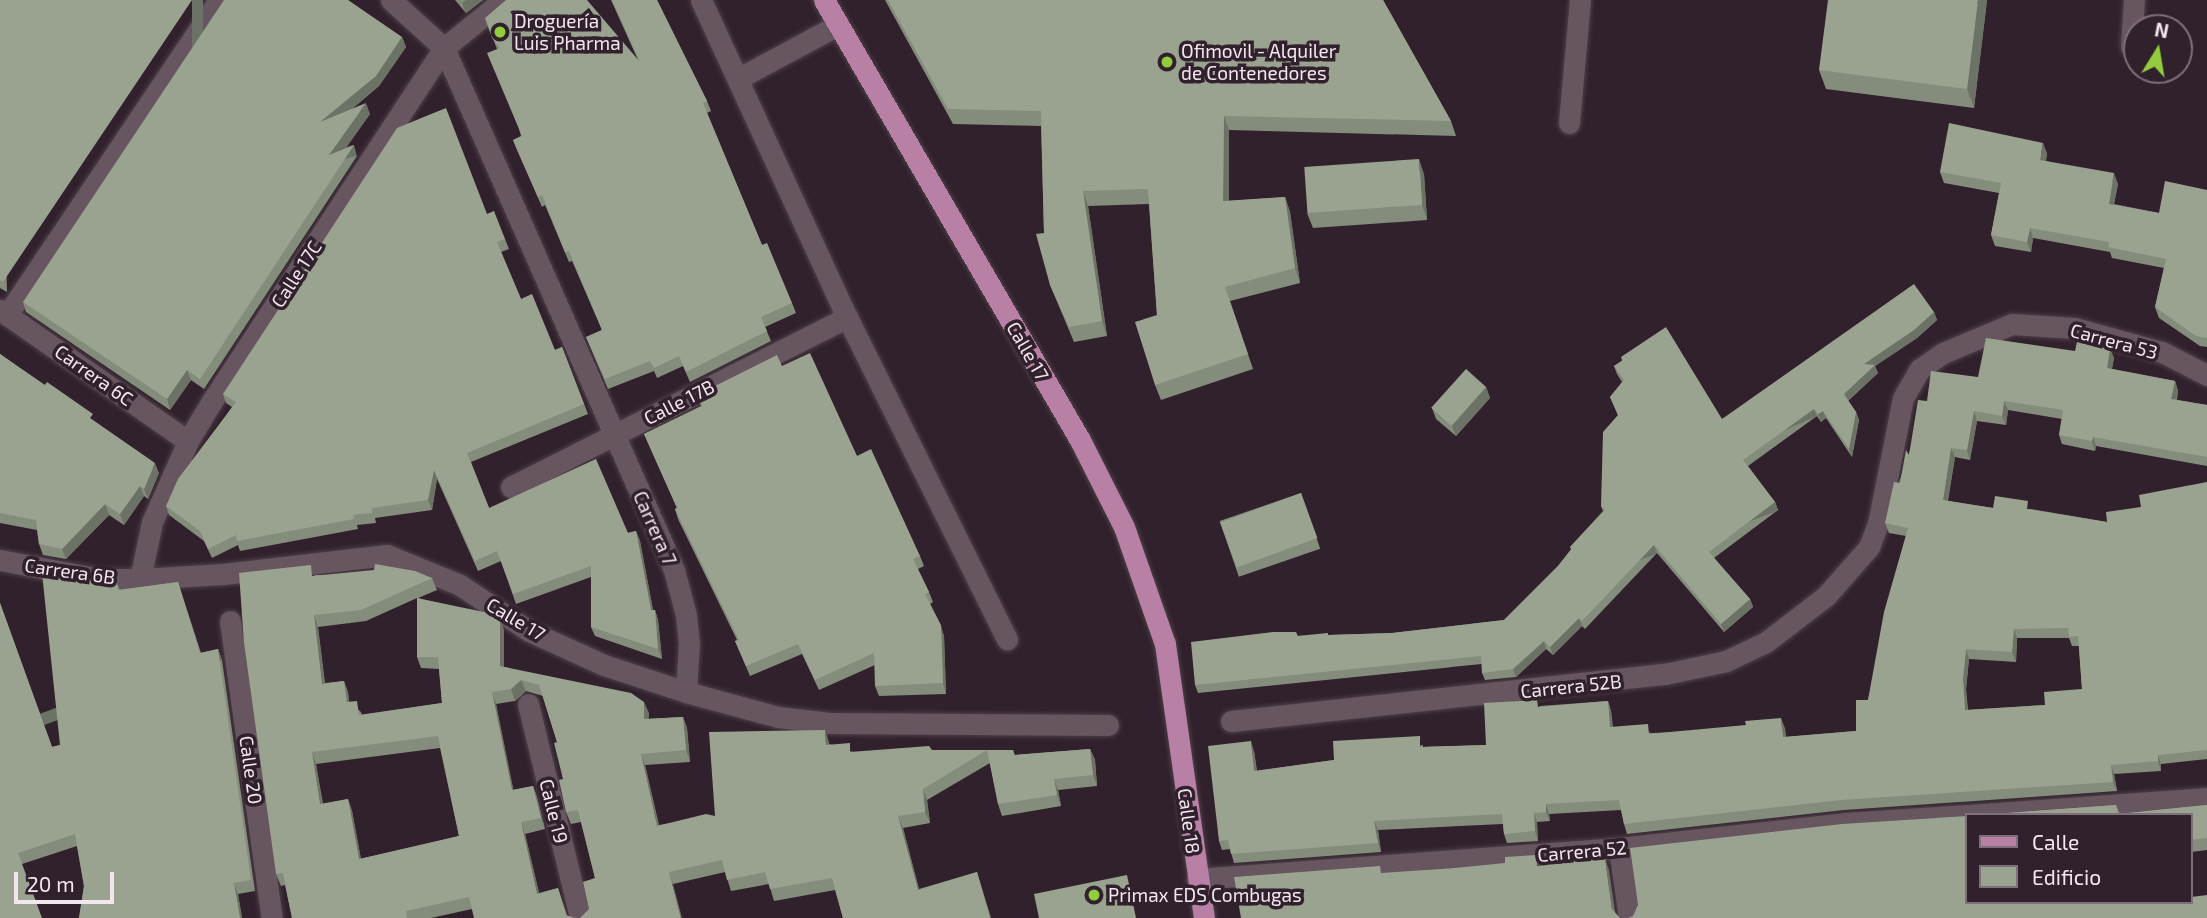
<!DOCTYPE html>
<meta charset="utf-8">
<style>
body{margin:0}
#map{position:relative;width:2207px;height:918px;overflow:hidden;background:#31212c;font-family:"Exo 2",sans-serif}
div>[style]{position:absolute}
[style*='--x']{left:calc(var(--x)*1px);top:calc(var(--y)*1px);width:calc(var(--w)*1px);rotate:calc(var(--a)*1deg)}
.roads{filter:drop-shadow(0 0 2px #4d4048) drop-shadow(0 0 2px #4d4048)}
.minor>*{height:21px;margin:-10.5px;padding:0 10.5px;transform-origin:10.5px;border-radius:10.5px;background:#675560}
.major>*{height:21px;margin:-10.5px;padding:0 10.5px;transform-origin:10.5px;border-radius:10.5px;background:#b780a4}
.wall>*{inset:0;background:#848c7c;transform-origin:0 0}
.shaded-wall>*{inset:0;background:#6c7265;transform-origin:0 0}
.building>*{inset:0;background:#9aa390;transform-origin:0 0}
.dots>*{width:19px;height:19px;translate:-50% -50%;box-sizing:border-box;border:4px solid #31212c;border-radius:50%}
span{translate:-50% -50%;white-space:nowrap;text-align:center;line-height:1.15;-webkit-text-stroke:7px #31212c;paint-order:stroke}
.poi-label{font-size:19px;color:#f2e7ee}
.left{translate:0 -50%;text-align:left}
.street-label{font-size:19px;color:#f2e7ee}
.legend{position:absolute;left:1965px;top:813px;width:228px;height:91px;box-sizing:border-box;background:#31212c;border:2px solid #7e707a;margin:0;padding:9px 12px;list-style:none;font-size:21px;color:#f2e7ee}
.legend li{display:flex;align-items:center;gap:14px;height:35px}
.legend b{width:35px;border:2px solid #7e707a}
.north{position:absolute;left:2123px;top:14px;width:70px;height:70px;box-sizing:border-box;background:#31212c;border:2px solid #7e707a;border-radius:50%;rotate:11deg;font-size:19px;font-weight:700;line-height:28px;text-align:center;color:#f2e7ee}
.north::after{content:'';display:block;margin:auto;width:24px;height:32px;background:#93cc3d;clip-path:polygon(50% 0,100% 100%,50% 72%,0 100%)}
.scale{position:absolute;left:14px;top:872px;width:100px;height:32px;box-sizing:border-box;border:4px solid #f2e7ee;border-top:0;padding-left:9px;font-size:21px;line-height:24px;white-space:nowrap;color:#f2e7ee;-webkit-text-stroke:5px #31212c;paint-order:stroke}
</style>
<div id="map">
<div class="roads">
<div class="minor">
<div style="--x:391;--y:0;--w:72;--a:42.2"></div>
<div style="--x:444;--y:48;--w:570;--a:66.22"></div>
<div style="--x:674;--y:570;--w:47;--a:75.1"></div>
<div style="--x:686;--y:615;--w:28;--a:84"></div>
<div style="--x:689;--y:643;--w:49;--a:93.5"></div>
<div style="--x:701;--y:0;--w:349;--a:65.3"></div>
<div style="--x:847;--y:317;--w:360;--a:63.6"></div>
<div style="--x:2131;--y:46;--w:46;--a:-86.3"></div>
<div style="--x:739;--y:78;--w:112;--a:-28.2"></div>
<div style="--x:1569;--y:123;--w:123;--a:-84.9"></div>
<div style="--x:0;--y:310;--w:229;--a:34.9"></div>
<div style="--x:7;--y:315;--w:380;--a:-56.1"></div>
<div style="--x:511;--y:487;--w:377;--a:-26.8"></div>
<div style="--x:0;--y:560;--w:102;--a:10.8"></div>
<div style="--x:100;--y:579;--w:40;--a:0"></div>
<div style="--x:140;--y:579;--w:83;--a:-3.4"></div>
<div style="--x:223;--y:574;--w:165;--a:-6.6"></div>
<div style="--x:387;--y:555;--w:79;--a:22.3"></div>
<div style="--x:460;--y:585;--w:83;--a:33.7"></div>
<div style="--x:529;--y:631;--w:82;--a:24.4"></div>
<div style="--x:604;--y:665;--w:86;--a:18.2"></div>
<div style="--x:686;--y:692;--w:95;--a:15.2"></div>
<div style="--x:778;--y:717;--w:52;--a:6.6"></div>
<div style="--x:830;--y:723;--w:278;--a:0.4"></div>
<div style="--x:140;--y:579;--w:58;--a:-78.1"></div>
<div style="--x:152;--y:522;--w:89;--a:-66"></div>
<div style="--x:188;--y:441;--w:47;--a:-59"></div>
<div style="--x:212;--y:401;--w:422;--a:-56.7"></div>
<div style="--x:444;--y:48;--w:76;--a:-39.1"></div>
<div style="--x:230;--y:621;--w:300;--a:82"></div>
<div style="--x:528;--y:704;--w:220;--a:76.3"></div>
<div style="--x:1231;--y:721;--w:437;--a:-6.2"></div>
<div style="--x:1665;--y:674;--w:62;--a:-12"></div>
<div style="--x:1726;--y:661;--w:44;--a:-25.4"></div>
<div style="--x:1766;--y:642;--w:76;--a:-37.5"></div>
<div style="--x:1826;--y:596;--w:65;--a:-48.7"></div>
<div style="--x:1869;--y:547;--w:25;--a:-69"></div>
<div style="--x:1878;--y:524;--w:128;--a:-78.8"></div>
<div style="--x:1903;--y:398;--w:34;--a:-60"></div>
<div style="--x:1920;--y:369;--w:28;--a:-35"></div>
<div style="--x:1943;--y:353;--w:75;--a:-22.8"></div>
<div style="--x:2012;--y:324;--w:62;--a:3.7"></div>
<div style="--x:2074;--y:328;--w:91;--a:15.3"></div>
<div style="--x:2162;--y:352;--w:51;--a:27.1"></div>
<div style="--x:1970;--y:815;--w:238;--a:-4.1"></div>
<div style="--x:1619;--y:848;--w:71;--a:81.9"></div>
<div style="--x:1197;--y:879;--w:423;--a:-4.2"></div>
<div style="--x:1619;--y:848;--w:227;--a:-6.3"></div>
<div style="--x:1845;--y:823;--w:122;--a:-3.8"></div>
</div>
<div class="major">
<div style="--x:824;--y:0;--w:509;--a:59.81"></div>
<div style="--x:1080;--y:440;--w:97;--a:63.2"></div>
<div style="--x:1124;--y:527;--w:124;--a:70.7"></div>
<div style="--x:1165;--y:644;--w:277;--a:81.9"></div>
</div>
</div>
<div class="wall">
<div style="clip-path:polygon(0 0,7px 292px,0 288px)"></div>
<div style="clip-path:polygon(455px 0,483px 0,466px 13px)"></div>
<div style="clip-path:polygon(611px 0,657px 0,707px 101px,711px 111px,707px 113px,762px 245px,792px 303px,796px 313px,765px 327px,771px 341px,690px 382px,683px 366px,657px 378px,654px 371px,608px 389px,586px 337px,602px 330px,572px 261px,569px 262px,545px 205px,542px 207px,517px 150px,513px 140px,521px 136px,497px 49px,485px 18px,638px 60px)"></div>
<div style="clip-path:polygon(885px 0,1383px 0,1451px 121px,1456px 136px,1229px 130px,1229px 201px,1285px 197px,1290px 212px,1300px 283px,1230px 301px,1253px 369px,1161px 400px,1155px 385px,1157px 315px,1149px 204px,1088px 206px,1107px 336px,1074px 342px,1050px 285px,1044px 233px,1041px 126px,953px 124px)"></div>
<div style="clip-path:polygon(1987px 0,1974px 108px,1826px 89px,1819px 70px)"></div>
<div style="clip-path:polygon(402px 37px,406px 47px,379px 86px,352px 109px,370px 114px,345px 149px,357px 156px,204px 389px,191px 380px,170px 410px,26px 312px,23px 302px)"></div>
<div style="clip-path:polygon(2047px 153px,2046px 161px,2118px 184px,2114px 204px,2159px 213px,2207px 190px,2207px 347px,2200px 346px,2159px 318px,2155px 307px,2164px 268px,2112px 258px,2110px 252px,2033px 238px,2031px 252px,1995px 246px,1991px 235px,1999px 193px,1944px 183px,1940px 172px)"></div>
<div style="clip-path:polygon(1424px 174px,1427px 220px,1313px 228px,1307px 213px)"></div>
<div style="clip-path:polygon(487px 214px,505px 239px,509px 249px,501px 252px,521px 299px,555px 350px,562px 347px,588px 414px,471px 462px,489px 508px,628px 533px,636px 531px,640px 541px,653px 610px,655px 610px,658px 620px,662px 659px,595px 636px,591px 627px,591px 577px,516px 604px,501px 561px,478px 571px,437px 479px,432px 510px,375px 518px,376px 523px,357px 525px,358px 529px,240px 551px,238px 545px,212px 558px,204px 541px,169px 515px,166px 506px,232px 407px,226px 403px,223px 394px)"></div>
<div style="clip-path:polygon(1934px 312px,1937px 320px,1917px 338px,1875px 366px,1878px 373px,1848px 401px,1856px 412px,1859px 420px,1852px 457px,1826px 418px,1821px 422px,1817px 416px,1748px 466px,1775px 502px,1778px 510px,1714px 558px,1750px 599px,1753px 607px,1724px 632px,1657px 553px,1585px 629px,1582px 626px,1553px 655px,1546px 649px,1516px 677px,1485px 680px,1482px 673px,1482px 664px,1198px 693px,1195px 685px,1296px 632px,1298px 636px,1392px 633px,1504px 620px,1558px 566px,1571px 550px,1570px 547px,1603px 511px,1601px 506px,1618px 415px,1610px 397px,1622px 382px,1617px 374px,1614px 366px,1622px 361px,1621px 357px,1722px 419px)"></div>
<div style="clip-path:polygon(evenodd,2110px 349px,2114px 358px,2112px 369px,2175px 381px,2178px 391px,2177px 400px,2207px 405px,2207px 466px,2096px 446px,2095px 451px,2062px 444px,2059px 435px,2062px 419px,2008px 410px,2006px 425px,1977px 421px,1970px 460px,1955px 457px,1948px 501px,1993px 508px,2031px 509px,2107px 522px,2141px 507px,2207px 482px,2207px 759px,2161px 764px,2161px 771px,2114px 774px,2117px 791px,1844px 810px,1627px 834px,1624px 824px,1621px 810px,1549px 814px,1550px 821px,1537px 822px,1538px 841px,1507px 843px,1504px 834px,1503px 824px,1378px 830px,1381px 852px,1234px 863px,1230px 849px,1222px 850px,1219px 841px,1254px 751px,1257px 771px,1334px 760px,1423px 745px,1423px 747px,1486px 745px,1540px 706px,1608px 701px,1611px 711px,1613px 727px,1652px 733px,1785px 728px,1786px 737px,1856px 731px,1868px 700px,1906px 536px,1889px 533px,1885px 523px,1927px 401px,1978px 377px,2075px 351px,2110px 349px,2017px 638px,2069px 638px,2072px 646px,2079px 646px,2082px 689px,2045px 705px,1968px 710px,1966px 689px,1969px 659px,2016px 662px,2017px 638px)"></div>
<div style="clip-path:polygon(0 354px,95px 422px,159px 473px,148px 499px,144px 496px,124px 525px,109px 515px,66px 559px,43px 555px,39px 544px,37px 530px,0 523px)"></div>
<div style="clip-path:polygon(782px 366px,857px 456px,920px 556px,924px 566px,918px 569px,929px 592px,933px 602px,930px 604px,944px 636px,946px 694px,879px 696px,875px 686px,875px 665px,819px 690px,802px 654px,750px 676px,735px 641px,737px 640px,678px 519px,675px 509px,677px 508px,644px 434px,701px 406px,697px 395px)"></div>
<div style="clip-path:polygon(1486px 387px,1490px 398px,1456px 436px,1436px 419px,1432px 408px)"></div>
<div style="left:1301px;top:493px;width:59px;height:86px;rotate:71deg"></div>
<div style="clip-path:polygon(evenodd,315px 575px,432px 578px,437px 590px,418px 598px,504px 630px,504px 667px,649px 713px,648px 719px,683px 717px,687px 728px,690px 762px,645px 765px,659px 825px,715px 816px,829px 742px,829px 744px,853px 752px,932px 750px,1013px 750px,1015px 755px,1090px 749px,1095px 760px,1097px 786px,1058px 790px,1061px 806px,1002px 816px,998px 804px,990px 763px,927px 800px,930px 823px,903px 828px,919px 889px,977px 872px,991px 918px,843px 918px,835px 890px,774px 901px,769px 884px,731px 891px,725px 872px,673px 884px,589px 909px,595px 878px,581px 822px,571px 824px,566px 812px,563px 779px,557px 742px,543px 696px,526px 691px,515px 701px,496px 704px,513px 790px,533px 786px,537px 797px,545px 829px,525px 834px,539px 893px,558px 888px,567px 915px,472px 909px,431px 918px,292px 918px,285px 885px,281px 886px,276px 874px,315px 575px,417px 598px,417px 657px,421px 668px,439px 669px,442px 703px,362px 715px,361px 712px,349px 702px,348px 692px,344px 681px,325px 683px,318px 627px,366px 621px,417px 598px,315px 575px,440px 748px,459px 836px,361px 859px,352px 811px,348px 799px,323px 804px,316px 764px,440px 748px)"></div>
<div style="clip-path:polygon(116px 581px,120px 590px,178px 582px,201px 653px,218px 649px,222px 660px,255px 891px,238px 894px,242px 918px,79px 918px,84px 886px,77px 846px,22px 864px,0 918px,0 603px,52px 747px,60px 745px)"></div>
<div style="clip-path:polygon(2116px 805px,2120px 814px,2207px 805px,2207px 850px,2191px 852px,2191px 815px,1980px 815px)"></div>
</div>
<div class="shaded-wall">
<div style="left:192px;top:0;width:11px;height:339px"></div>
<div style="clip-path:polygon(466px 0,483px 0,466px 13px,462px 3px)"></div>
<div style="clip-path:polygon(1978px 0,1987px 0,1974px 108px,1967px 89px)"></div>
<div style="clip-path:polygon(402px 37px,406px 47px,379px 86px,323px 133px,320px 122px)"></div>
<div style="clip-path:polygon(366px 103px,370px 114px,333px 166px,329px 155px)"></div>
<div style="clip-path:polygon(1224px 116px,1229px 130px,1229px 216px,1223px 201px)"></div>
<div style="clip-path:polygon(2043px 143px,2047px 153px,2044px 171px,2040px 160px)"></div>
<div style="left:354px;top:145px;width:11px;height:280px;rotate:75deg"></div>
<div style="clip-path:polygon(1419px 159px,1424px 174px,1427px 220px,1422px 205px)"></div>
<div style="clip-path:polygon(2114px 173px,2118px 184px,2112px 214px,2109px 204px)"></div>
<div style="clip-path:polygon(1083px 191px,1088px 206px,1107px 336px,1102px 321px)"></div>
<div style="clip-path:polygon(1285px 197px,1290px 212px,1300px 283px,1295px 268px)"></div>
<div style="clip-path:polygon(2030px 228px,2033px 238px,2031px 252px,2027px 242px)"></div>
<div style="clip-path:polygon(1934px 312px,1937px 320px,1917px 338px,1875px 366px,1878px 373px,1846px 402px,1844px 394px,1864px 364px)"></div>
<div style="clip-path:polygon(2110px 349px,2114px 358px,2110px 378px,2107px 368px)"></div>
<div style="clip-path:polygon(187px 370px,191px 380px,170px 410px,167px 399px)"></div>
<div style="clip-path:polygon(2175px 381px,2178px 391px,2175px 408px,2171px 399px)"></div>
<div style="clip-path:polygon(1486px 387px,1490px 398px,1456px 436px,1452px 426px)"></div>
<div style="clip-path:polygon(2004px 401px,2008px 410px,2006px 425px,2002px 416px)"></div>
<div style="left:1814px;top:409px;width:8px;height:87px;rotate:67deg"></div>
<div style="clip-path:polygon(1823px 411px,1826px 418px,1821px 422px,1818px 414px)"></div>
<div style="clip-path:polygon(1974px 411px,1977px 421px,1970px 460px,1967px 450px)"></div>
<div style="clip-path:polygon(1856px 412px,1859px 420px,1852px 457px,1849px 449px)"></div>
<div style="clip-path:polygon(2093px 437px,2096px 446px,2095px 451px,2092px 441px)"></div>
<div style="clip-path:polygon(1951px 448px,1955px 457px,1946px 509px,1943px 500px)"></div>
<div style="clip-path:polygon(155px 463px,159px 473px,148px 499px,144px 489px)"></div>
<div style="clip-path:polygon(434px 470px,437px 479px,432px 510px,428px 500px)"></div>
<div style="clip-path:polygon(140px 486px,144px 496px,124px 525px,120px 514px)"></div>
<div style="left:1775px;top:502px;width:9px;height:83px;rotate:69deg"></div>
<div style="clip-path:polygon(105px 504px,109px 515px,66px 559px,62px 549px)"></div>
<div style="clip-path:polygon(636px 531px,640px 541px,655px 620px,651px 610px)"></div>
<div style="left:1654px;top:545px;width:9px;height:105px;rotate:69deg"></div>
<div style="clip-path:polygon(1750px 599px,1753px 607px,1724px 632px,1721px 624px)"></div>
<div style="clip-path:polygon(655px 610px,658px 620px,662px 659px,658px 649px)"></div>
<div style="clip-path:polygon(314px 615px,318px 627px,326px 695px,322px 684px)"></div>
<div style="clip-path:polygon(1579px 618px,1582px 626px,1553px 655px,1550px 647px)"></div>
<div style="clip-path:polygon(500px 619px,504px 630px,504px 677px,500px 666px)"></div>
<div style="clip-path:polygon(941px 625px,944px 636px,946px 694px,943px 683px)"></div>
<div style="clip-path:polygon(2014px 629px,2017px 638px,2016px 662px,2012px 652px)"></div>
<div style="clip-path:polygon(1544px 641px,1546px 649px,1516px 677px,1513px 669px)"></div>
<div style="left:218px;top:649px;width:12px;height:233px;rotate:70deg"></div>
<div style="clip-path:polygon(1966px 649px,1969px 659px,1966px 689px,1968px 719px,1965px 710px,1963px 679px)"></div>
<div style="clip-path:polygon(521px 680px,526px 691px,515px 701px,511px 689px)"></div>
<div style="clip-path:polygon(344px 681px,348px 692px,351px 714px,347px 702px)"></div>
<div style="clip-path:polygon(492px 692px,496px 704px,516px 802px,512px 790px)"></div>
<div style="clip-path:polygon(1608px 701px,1611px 711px,1613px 737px,1610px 727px)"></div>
<div style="clip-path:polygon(644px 702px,649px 713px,648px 731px,644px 719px)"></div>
<div style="clip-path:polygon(683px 717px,687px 728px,690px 762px,686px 750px)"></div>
<div style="clip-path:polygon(1781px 718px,1785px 728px,1786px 746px,1783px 737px)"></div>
<div style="clip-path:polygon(825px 730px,829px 742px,830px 756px,826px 745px)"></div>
<div style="clip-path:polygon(1251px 741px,1254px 751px,1258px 780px,1254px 771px)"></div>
<div style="clip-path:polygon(1090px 749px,1095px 760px,1097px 786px,1093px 775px)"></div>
<div style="clip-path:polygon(312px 752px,316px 764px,324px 816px,320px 804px)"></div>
<div style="clip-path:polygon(641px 754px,645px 765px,661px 837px,657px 826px)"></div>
<div style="clip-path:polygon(2158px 755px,2161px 764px,2161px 771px,2158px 761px)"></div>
<div style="clip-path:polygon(2111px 765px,2114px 774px,2117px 791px,2113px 782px)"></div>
<div style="clip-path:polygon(1054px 779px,1058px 790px,1061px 806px,1057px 795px)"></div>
<div style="clip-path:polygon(533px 786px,537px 797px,545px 829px,541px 818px)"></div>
<div style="clip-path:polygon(923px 789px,927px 800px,930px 823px,925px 812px)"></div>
<div style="clip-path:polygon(348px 799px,352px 811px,363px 871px,359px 859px)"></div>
<div style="clip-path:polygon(1546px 804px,1549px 814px,1550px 821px,1546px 812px)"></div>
<div style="clip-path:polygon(1534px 813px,1537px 822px,1538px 841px,1535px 831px)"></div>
<div style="clip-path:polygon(898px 816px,903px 828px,922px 901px,918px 890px)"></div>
<div style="clip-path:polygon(1374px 821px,1378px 830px,1381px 852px,1378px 843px)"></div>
<div style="clip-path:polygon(521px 822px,525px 834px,542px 905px,537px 894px)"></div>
<div style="clip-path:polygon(1605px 858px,1609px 870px,1616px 918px,1612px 909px)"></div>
<div style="clip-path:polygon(669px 872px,673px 884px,682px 918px,681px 918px)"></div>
<div style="clip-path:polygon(234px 883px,238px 894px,242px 918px,240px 918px)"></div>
</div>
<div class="building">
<div style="clip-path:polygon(0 0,192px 0,3px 282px,0 280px)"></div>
<div style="clip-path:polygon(224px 0,348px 0,402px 37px,376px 76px,320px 122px,366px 103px,329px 155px,354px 145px,200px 379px,187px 370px,167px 399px,23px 302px)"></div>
<div style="clip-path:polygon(506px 0,587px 0,640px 62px,612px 0,657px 0,707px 101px,703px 103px,762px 245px,767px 243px,792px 303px,761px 317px,767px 331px,686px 372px,679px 356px,654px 368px,650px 361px,605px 379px,586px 337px,602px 330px,569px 251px,565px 252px,542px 195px,538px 197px,513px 140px,522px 136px,487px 53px,500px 48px,492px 38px,485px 18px)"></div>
<div style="clip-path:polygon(888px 0,1383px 0,1451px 121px,1224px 116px,1223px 201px,1285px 197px,1295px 268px,1225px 287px,1248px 354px,1155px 385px,1135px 322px,1157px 315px,1148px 189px,1083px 191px,1102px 321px,1069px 327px,1050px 285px,1036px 234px,1044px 233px,1041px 111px,948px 109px)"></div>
<div style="clip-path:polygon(1828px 0,1978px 0,1967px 89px,1819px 70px)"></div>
<div style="clip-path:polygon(446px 108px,487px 214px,494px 211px,505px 239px,497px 242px,521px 299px,532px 294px,555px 350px,562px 347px,584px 404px,467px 453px,489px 508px,596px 459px,628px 533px,636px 531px,651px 610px,655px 610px,658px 649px,591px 627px,591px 566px,513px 594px,497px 551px,475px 561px,434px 470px,428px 500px,372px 508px,372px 513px,353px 515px,354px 519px,237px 541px,236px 535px,208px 549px,200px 531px,166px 506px,178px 479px,236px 402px,223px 394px,397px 128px)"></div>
<div style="clip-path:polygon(1949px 123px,2043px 143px,2040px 160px,2114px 173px,2109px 204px,2159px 213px,2165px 181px,2207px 190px,2207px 338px,2196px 336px,2155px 307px,2166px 259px,2108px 247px,2109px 242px,2030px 228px,2027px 242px,1991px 235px,2001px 183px,1940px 172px)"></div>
<div style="left:1419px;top:159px;width:46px;height:115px;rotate:86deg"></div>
<div style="clip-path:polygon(1914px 284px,1934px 312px,1914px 330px,1864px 364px,1875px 365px,1844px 394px,1856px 412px,1849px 449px,1823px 411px,1818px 414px,1814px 409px,1743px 460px,1775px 502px,1709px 552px,1750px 599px,1721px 624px,1654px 545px,1582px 621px,1579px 618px,1550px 647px,1544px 641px,1513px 669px,1482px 673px,1481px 656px,1195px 685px,1191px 642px,1273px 632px,1296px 632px,1297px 636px,1328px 633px,1328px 635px,1392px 633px,1504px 620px,1558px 566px,1572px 548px,1570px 547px,1605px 510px,1601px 506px,1603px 432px,1618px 415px,1610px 397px,1624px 380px,1614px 366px,1623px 360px,1621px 357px,1666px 327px,1722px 419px)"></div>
<div style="clip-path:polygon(evenodd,1986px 338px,2075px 351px,2077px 342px,2110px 349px,2107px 368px,2175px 381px,2171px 399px,2207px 405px,2207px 457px,2093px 437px,2092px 441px,2059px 435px,2063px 410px,2004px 401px,2002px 416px,1974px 411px,1967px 450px,1951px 448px,1943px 500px,1993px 508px,1995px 496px,2028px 501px,2027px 509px,2107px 522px,2106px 512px,2141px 507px,2139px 495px,2207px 482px,2207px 750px,2158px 755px,2158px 761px,2111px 765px,2113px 782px,1841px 800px,1624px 824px,1619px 800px,1546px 804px,1546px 812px,1534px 813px,1535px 831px,1504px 834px,1502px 814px,1374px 821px,1378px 843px,1231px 854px,1228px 840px,1219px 841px,1208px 746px,1251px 741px,1254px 771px,1334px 760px,1333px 741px,1420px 736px,1420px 747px,1486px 745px,1484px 703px,1537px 700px,1538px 707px,1608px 701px,1610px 727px,1648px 724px,1649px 734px,1746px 725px,1745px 721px,1781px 718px,1783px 737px,1856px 731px,1856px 700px,1868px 700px,1884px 612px,1908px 528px,1885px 523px,1894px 482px,1900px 483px,1906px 450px,1909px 455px,1918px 400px,1927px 401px,1931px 371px,1978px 377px,1986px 338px,2068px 628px,2069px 637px,2078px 636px,2082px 689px,2044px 692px,2045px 705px,1965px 710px,1963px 679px,1966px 649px,2012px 652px,2014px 629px,2068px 628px)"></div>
<div style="clip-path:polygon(810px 353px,857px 456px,871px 449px,920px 556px,913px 559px,929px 592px,925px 594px,941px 625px,943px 683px,875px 686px,874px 653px,815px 680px,798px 644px,746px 666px,735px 641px,739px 640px,675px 509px,677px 508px,644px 434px,702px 406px,697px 395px,777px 355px,782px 366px)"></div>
<div style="clip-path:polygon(0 354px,45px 385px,47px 382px,93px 414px,90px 418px,155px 463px,144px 489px,140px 486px,120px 514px,105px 504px,62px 549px,39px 544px,36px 520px,0 513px)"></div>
<div style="left:1466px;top:369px;width:27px;height:52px;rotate:42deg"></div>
<div style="left:1301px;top:493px;width:48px;height:86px;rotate:70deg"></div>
<div style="clip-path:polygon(evenodd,375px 564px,415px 571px,432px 578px,361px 610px,314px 615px,322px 684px,344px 681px,347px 702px,357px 701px,359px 715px,442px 703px,438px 657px,417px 657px,417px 598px,493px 614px,500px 619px,500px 666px,631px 693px,644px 702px,644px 719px,683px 717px,686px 750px,641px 754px,657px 826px,706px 814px,715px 816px,709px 732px,825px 730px,826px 745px,850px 743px,850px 752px,929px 746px,932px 750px,1013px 750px,1014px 755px,1090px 749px,1093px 775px,1054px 779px,1057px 795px,998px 804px,987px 750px,923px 789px,925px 812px,898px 816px,918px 890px,977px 872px,990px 918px,843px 918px,832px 878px,770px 889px,765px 872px,727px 880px,722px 860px,669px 872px,681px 918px,580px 918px,589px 909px,583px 882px,595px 878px,578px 810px,566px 812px,559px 780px,563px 779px,554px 743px,557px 742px,539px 685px,521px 680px,511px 689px,492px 692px,512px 790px,533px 786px,541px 818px,521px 822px,537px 894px,558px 888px,566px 915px,575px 918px,474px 918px,469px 897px,406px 911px,407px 918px,292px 918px,283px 873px,276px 874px,244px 643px,239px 573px,311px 565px,312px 576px,374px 570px,375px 564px,438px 736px,459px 836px,359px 859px,348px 799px,320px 804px,312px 752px,438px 736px)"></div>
<div style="clip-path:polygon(42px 573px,116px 581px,118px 590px,178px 582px,200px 653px,218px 649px,251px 880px,234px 883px,240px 918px,79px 918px,84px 886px,75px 834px,18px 853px,42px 918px,0 918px,0 603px,52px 747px,60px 745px)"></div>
<div style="clip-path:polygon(2116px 805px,2118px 814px,2207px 805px,2207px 838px,2191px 840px,2191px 815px,1980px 815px)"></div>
<div style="clip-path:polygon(1967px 816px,1967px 902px,2191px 902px,2191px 897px,2207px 895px,2207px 918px,1628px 918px,1633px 916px,1638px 905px,1630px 848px,1842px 824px)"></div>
<div style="clip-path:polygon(1536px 855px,1537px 866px,1605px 858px,1612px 909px,1620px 918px,1241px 918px,1234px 877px,1380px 866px,1381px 873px,1455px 868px,1505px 863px,1505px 857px)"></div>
<div style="clip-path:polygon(1127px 875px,1136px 918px,1039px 918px,1034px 894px)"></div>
</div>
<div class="dots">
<div style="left:500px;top:32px;background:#93cc3d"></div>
<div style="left:1167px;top:62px;background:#93cc3d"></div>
<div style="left:1094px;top:895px;background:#93cc3d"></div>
</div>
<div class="poi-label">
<span class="left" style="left:514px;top:32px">Droguería<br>Luis Pharma</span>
<span class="left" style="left:1181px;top:62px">Ofimovil - Alquiler<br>de Contenedores</span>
<span class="left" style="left:1108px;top:895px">Primax EDS Combugas</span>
</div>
<div class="street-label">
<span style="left:296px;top:274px;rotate:-57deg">Calle 17C</span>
<span style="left:2114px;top:341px;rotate:15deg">Carrera 53</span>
<span style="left:1028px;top:351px;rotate:60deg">Calle 17</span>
<span style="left:94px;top:375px;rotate:35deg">Carrera 6C</span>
<span style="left:679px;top:402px;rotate:-27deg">Calle 17B</span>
<span style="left:655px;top:528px;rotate:66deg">Carrera 7</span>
<span style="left:70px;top:571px;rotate:8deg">Carrera 6B</span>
<span style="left:516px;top:619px;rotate:31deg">Calle 17</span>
<span style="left:1571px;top:686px;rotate:-6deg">Carrera 52B</span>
<span style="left:251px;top:770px;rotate:82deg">Calle 20</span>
<span style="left:554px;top:811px;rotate:76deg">Calle 19</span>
<span style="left:1189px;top:821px;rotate:82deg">Calle 18</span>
<span style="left:1582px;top:851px;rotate:-5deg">Carrera 52</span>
</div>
<ul class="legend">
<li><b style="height:9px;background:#b780a4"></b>Calle</li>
<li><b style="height:19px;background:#9aa390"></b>Edificio</li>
</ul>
<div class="north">N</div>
<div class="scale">20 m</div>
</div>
